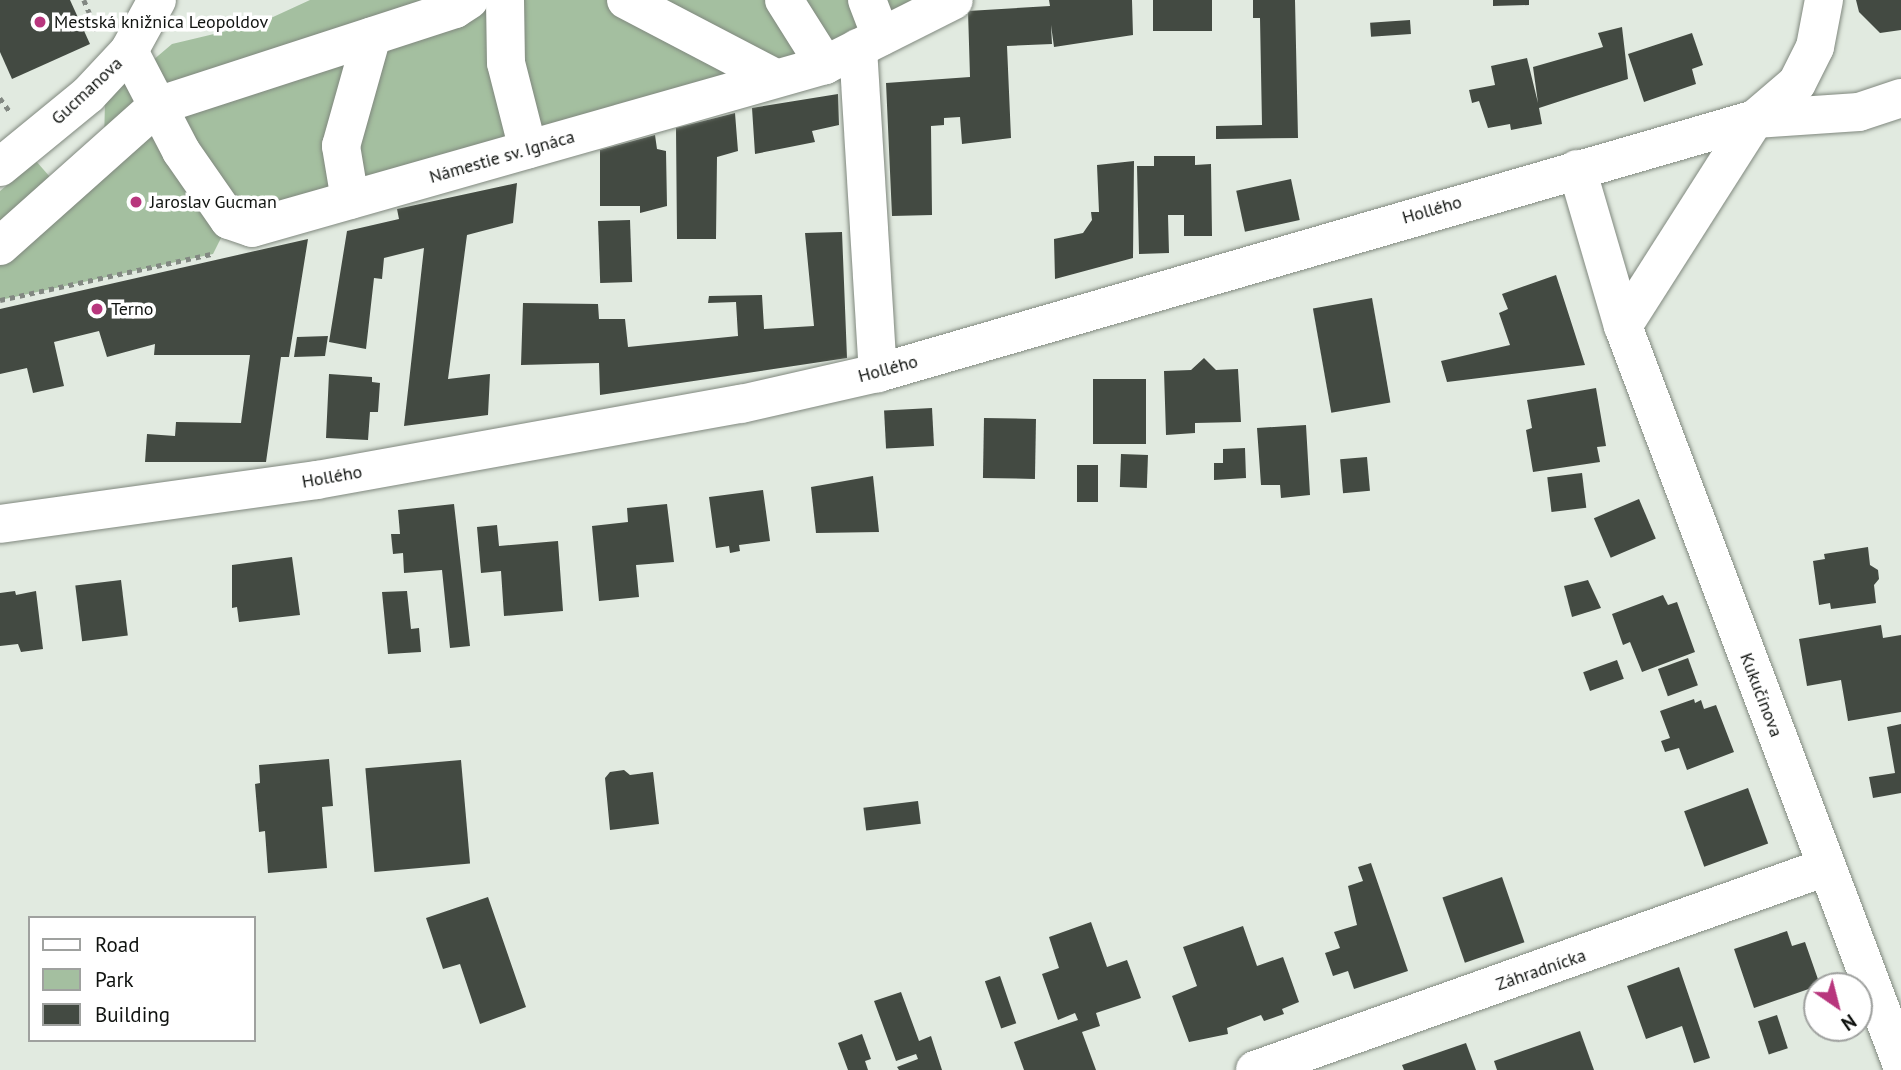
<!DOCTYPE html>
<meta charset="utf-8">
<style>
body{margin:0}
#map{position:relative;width:1901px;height:1070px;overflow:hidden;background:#e1eae0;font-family:"PT Sans",sans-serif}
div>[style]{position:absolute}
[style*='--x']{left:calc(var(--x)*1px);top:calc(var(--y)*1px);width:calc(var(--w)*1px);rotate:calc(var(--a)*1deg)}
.green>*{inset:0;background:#a4bfa0}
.building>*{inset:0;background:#434a42;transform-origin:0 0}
.path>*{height:4.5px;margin-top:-2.25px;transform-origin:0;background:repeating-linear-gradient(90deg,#828882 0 5px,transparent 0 10px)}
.roads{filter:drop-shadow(0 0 2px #80887e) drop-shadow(0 0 2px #80887e)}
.minor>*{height:38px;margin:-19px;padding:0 19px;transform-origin:19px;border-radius:19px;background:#fff}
.dots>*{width:19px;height:19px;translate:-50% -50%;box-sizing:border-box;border:4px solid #fff;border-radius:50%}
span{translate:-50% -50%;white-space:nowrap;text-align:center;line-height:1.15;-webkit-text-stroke:7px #fff;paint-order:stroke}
.poi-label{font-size:18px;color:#101310}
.left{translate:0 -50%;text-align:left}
.street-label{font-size:18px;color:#101310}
.legend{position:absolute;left:28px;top:916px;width:228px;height:126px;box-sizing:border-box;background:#fff;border:2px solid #9fa19f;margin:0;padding:9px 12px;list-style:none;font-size:21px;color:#101310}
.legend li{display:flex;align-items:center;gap:14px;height:35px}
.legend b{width:35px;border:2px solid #9fa19f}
.north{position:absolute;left:1803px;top:972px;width:70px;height:70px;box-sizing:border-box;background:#fff;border:2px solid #9fa19f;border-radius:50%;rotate:145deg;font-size:19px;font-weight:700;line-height:28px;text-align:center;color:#101310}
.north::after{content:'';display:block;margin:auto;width:24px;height:32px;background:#b8367d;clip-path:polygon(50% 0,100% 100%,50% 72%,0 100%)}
</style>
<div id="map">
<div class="green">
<div style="clip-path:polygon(310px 0,931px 0,844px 41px,230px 220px,213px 254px,0 300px,0 191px,36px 161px,57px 185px,104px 144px,105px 101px,172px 44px,260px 23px)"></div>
</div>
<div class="building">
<div style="clip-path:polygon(0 0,70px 0,90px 44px,12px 79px,0 52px)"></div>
<div style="clip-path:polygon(1049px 0,1132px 0,1133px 35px,1054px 47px,1051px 25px,1052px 44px,1007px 46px,1011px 138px,962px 144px,960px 117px,944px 118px,944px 125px,931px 126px,932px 215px,892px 216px,886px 83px,970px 77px,968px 11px,1050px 6px)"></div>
<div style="left:1153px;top:0;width:59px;height:31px"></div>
<div style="clip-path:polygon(1253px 0,1295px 0,1298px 138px,1216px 139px,1216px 126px,1262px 125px,1260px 18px,1253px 18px)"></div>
<div style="clip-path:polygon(1493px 0,1529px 0,1529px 5px,1493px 6px)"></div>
<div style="clip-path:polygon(1856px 0,1901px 0,1901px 30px,1880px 33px,1859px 12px)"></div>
<div style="left:1410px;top:20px;width:14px;height:40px;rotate:86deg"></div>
<div style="clip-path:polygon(1622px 27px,1628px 79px,1539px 108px,1542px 124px,1511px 130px,1510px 124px,1488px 128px,1479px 101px,1472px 103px,1469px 90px,1495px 85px,1491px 66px,1527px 58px,1538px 103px,1533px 67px,1603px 47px,1598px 33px)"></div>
<div style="clip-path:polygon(1692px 33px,1703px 65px,1692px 69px,1696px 84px,1644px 102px,1628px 54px)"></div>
<div style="clip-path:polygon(838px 94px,839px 125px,812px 131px,815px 142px,755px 154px,752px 108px)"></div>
<div style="clip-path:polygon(735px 113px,738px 151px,717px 157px,716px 239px,677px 239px,676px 128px)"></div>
<div style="clip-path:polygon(655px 135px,657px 149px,666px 151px,667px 206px,640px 213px,640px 206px,600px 206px,600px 150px)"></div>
<div style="clip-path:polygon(1154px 156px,1195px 156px,1195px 165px,1211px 164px,1212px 236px,1184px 236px,1184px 215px,1168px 215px,1169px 253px,1139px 254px,1137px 166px,1154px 166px)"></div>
<div style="clip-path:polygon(1134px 161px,1133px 258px,1055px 279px,1054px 239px,1083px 233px,1092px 220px,1091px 212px,1099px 212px,1097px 165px)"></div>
<div style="left:1291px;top:179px;width:42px;height:56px;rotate:78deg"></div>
<div style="clip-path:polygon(517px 183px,513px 223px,467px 235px,448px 379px,490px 374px,488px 415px,404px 426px,424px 248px,384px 258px,382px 279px,374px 278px,366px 349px,329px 342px,347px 231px,399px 219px,397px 209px)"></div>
<div style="left:630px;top:220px;width:62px;height:32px;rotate:88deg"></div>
<div style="clip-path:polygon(842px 232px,847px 358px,600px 395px,599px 363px,521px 365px,523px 303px,598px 304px,599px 319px,625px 319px,628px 347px,738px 336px,736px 302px,708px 303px,709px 296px,762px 295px,764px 329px,814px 326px,805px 233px)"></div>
<div style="clip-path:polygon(308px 239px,289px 357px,281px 357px,266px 462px,145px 462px,147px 434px,175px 436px,176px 422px,241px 423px,250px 355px,154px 355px,155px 344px,107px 357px,99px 331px,54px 342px,64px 386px,33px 393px,27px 368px,0 374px,0 309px)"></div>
<div style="clip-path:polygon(1556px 275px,1585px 365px,1447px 382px,1441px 361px,1510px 345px,1499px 313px,1508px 309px,1502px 294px)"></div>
<div style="left:1372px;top:298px;width:106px;height:60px;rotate:80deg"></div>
<div style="clip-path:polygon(328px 336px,325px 356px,294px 357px,297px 337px)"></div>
<div style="clip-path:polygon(1204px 358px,1216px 370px,1238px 369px,1241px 422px,1195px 423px,1195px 433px,1166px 435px,1164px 371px,1191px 370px)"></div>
<div style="clip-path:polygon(329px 374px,372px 377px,372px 382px,380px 383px,378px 412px,370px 412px,368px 440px,326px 438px)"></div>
<div style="left:1093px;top:379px;width:53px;height:65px"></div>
<div style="clip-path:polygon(1596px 388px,1606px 446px,1597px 447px,1600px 462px,1533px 472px,1526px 430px,1532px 428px,1527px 400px)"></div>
<div style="left:932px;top:408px;width:38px;height:48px;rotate:87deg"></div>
<div style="left:984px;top:418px;width:52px;height:60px;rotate:1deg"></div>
<div style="clip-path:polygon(1306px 425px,1310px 495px,1281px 498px,1280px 485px,1261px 485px,1257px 428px)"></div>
<div style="clip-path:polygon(1245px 448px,1246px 478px,1214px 480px,1214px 463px,1223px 463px,1223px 449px)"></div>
<div style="left:1121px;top:454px;width:27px;height:33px;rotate:2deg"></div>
<div style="left:1367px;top:457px;width:34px;height:27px;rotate:85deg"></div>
<div style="left:1077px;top:465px;width:21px;height:37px"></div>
<div style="left:1582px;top:473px;width:35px;height:35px;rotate:83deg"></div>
<div style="clip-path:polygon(873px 476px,879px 532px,816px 533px,811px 487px)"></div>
<div style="clip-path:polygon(763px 490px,770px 541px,739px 545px,740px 551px,730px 553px,729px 546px,716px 548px,709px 497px)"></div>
<div style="left:1639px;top:499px;width:43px;height:49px;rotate:67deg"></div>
<div style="clip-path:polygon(454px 504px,470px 646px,450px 648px,442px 570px,404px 573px,403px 553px,393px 554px,391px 534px,400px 534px,398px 510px)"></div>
<div style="clip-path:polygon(667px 504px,674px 562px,636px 565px,639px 597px,599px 601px,592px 526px,628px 522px,627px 508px)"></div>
<div style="clip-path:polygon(497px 525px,499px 546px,558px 541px,563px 611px,504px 616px,501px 571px,481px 573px,477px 527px)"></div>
<div style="clip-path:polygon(1868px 547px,1870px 565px,1878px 570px,1879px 579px,1874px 585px,1876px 603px,1831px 609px,1830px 603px,1819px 605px,1813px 561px,1825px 559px,1824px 554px)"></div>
<div style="clip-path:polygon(292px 557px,300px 615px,239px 622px,237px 607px,232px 608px,232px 565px)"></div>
<div style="left:121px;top:580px;width:56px;height:46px;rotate:83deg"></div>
<div style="clip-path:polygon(1588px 580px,1601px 608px,1572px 617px,1564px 586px)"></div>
<div style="clip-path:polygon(15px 591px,16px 595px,36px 591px,43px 649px,21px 652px,18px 644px,0 646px,0 593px)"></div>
<div style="clip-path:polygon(407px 591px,411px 629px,419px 628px,421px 652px,388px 654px,382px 592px)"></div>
<div style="clip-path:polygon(1663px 595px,1668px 605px,1677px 602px,1695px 652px,1642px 672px,1630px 642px,1623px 645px,1612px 614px)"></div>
<div style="clip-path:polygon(1881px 625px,1883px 638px,1901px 635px,1901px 712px,1848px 721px,1841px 680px,1807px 686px,1799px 639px)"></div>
<div style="left:1688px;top:658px;width:29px;height:32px;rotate:70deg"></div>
<div style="left:1617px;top:660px;width:20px;height:36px;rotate:70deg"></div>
<div style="clip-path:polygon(1694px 699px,1695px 703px,1701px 700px,1704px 709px,1716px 705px,1734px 752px,1687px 770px,1679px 748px,1665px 752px,1661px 741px,1670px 738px,1660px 711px)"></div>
<div style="clip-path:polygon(1901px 724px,1901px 793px,1873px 798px,1869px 777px,1895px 773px,1887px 727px)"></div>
<div style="clip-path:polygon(329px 759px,333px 806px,322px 807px,327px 868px,268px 873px,265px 831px,259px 832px,255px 784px,260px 783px,259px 765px)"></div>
<div style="left:461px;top:760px;width:104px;height:96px;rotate:85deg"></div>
<div style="clip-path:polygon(624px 770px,630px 775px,653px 772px,659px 824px,610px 830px,605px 778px,610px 772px)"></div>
<div style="left:1748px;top:788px;width:59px;height:68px;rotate:70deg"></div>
<div style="left:918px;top:801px;width:23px;height:55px;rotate:83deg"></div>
<div style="clip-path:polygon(1371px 863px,1408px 971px,1354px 989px,1348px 971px,1333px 976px,1325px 953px,1340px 948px,1334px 932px,1357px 925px,1348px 886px,1363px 881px,1358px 867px)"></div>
<div style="left:1502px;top:877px;width:69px;height:63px;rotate:71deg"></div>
<div style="clip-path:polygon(488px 897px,526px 1007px,480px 1024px,460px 964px,443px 969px,426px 918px)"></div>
<div style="clip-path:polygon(1091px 922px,1107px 967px,1127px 960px,1141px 998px,1096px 1013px,1100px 1026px,1082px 1032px,1096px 1070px,1024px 1070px,1014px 1042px,1078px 1020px,1075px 1013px,1058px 1020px,1042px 974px,1059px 968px,1049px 937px)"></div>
<div style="clip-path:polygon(1243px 926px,1257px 966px,1283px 957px,1299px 1002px,1282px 1009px,1284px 1014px,1264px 1021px,1261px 1015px,1227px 1028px,1228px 1034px,1189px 1042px,1172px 996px,1197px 986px,1183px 947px)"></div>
<div style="clip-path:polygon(1787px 931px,1792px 946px,1805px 942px,1820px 985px,1754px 1008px,1734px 949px)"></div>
<div style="clip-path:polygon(1679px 967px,1710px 1058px,1694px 1063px,1682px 1026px,1646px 1039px,1627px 986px)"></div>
<div style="left:1000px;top:976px;width:50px;height:16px;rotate:71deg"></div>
<div style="clip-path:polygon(901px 992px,919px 1041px,931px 1036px,942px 1070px,899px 1070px,897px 1067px,918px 1059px,916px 1054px,896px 1061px,874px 1001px)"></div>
<div style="left:1777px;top:1015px;width:35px;height:20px;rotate:72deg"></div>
<div style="clip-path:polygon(1580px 1031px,1594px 1070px,1497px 1070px,1494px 1061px)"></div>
<div style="clip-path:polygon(862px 1034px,871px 1059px,865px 1061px,868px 1070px,848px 1070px,838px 1043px)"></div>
<div style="clip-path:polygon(1466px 1043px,1476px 1070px,1404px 1070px,1402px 1065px)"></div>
</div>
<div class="path">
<div style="--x:84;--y:0;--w:33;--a:67"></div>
<div style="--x:0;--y:98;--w:17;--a:54"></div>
<div style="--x:0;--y:300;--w:216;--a:-12.3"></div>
</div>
<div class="roads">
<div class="minor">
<div style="--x:505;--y:0;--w:63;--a:89.1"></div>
<div style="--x:506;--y:63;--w:89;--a:75.7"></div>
<div style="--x:626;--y:0;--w:168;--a:27.6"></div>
<div style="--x:784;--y:0;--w:77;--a:57.8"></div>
<div style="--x:867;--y:0;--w:39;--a:69"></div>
<div style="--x:858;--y:48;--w:326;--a:86.5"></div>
<div style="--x:129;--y:51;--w:113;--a:62.5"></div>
<div style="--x:181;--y:151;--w:84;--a:55.2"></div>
<div style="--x:229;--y:220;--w:24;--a:19"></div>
<div style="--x:252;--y:228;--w:596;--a:-15.88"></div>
<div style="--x:825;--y:65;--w:144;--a:-26.7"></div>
<div style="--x:0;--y:167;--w:114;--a:-39.3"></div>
<div style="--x:88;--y:95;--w:60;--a:-47"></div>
<div style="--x:129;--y:51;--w:58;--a:-61.2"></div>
<div style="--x:1577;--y:169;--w:164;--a:73.7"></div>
<div style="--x:1623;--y:326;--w:788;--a:69.33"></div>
<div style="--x:350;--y:200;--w:55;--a:-99.5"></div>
<div style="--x:341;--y:146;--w:114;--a:-74.3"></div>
<div style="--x:0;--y:246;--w:210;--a:-41.7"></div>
<div style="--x:157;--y:106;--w:313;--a:-18"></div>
<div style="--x:455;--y:9;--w:17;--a:-33"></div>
<div style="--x:1623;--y:326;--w:246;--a:-57.5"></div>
<div style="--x:1755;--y:119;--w:55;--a:-40.6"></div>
<div style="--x:1797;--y:83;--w:40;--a:-63.4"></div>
<div style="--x:1815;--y:47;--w:48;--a:-79.2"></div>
<div style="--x:0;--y:524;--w:320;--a:-7.9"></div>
<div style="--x:317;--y:480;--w:431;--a:-10.2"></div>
<div style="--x:741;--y:404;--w:140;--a:-12.8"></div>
<div style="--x:878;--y:373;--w:913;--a:-16.15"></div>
<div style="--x:1755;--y:119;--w:104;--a:-3.9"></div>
<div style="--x:1859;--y:112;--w:44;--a:-18.4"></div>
<div style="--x:1255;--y:1070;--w:606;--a:-19.57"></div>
</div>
</div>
<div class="dots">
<div style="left:40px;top:22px;background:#b8367d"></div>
<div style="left:136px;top:202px;background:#b8367d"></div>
<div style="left:97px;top:309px;background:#b8367d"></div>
</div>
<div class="poi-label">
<span class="left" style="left:54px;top:22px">Mestská knižnica Leopoldov</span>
<span class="left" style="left:150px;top:202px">Jaroslav Gucman</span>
<span class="left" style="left:111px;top:309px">Terno</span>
</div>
<div class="street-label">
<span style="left:87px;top:91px;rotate:-43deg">Gucmanova</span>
<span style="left:502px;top:157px;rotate:-16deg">Námestie sv. Ignáca</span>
<span style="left:1432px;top:210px;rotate:-16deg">Hollého</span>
<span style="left:888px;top:369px;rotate:-15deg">Hollého</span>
<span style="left:332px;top:477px;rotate:-10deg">Hollého</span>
<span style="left:1761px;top:695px;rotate:69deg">Kukučínova</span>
<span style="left:1541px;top:970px;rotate:-19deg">Záhradnícka</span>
</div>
<ul class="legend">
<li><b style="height:9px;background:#fff"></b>Road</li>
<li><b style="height:19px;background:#a4bfa0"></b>Park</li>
<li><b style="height:19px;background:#434a42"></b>Building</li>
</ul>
<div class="north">N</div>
</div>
